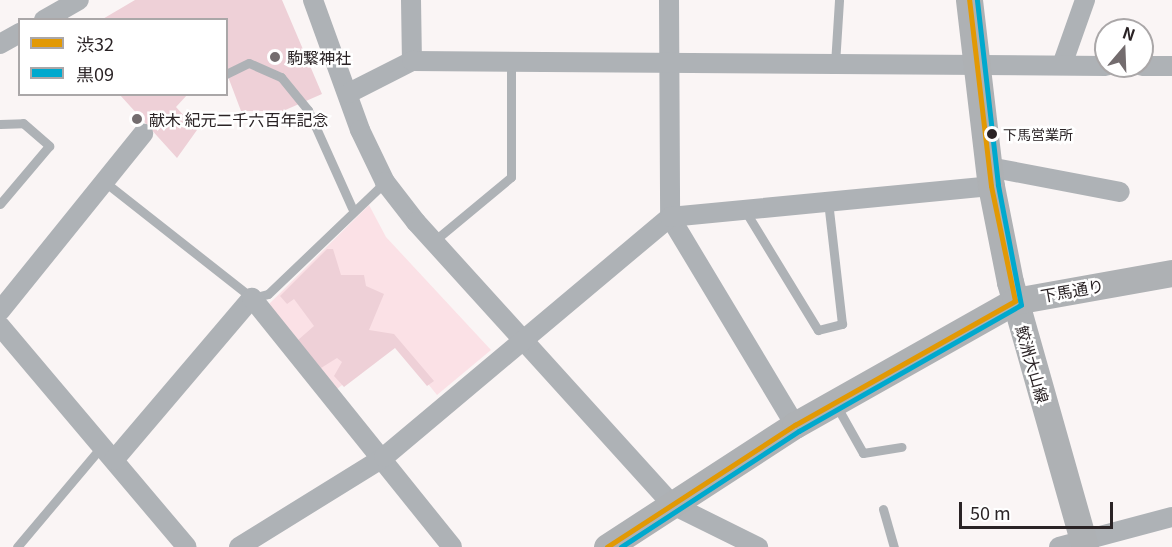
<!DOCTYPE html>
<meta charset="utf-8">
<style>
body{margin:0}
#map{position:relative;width:1172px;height:547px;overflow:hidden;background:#faf5f5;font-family:Georgia,"Noto Sans JP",serif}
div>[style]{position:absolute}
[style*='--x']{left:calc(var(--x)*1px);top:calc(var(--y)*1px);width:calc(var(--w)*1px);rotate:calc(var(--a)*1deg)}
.green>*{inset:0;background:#fbe1e6}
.forest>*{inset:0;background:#eed0d7}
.lane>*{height:9px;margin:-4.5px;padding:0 4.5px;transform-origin:4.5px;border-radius:4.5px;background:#aeb2b6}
.street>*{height:20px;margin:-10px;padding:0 10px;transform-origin:10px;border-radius:10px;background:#aeb2b6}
.secondary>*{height:27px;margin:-13.5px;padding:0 13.5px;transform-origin:13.5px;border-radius:13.5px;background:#aeb1b4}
.bus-1>*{height:4.5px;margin:-2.25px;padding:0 2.25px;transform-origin:2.25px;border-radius:2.25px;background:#e29904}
.bus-2>*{height:4.5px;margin:-2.25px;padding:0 2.25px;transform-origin:2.25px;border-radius:2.25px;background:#00a9ce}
.dots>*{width:16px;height:16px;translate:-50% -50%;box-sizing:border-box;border:3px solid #fff;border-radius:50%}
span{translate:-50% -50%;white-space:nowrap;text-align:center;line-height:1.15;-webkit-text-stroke:5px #fff;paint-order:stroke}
.bus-label{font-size:14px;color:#2a2325}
.left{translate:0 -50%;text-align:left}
.poi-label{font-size:16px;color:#2a2325}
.street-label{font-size:16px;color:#2a2325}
.legend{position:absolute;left:18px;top:18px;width:210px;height:78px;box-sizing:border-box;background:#fff;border:2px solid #aaa7a8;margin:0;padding:8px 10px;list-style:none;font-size:18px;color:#2a2325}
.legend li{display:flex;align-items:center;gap:12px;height:30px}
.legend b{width:30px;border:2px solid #aaa7a8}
.north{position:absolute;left:1094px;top:18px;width:60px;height:60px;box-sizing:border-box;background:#fff;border:2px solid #aaa7a8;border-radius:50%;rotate:19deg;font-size:16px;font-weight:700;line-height:24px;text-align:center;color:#2a2325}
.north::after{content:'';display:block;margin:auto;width:21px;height:27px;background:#736c6e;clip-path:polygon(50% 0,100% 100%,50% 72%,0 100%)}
.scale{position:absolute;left:959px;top:502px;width:154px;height:27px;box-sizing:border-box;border:3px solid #2a2325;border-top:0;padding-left:8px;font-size:18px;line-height:21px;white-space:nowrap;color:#2a2325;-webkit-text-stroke:4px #fff;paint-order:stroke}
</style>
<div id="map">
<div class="green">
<div style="clip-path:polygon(369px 205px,386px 237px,491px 350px,437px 395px,396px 344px,333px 392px,265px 308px)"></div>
</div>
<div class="forest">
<div style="clip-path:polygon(135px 0,282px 0,322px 94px,283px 111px,241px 111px,227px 74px,226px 20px,101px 20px)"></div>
<div style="clip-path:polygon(120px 95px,187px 95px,176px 107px,197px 130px,177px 158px)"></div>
<div style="clip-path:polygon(327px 249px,333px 249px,341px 275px,364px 275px,366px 286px,384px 294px,369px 330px,394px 334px,434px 381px,427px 386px,395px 348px,344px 387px,334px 376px,342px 362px,337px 358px,321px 368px,298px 340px,314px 326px,294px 299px,287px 304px,280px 296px)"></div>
</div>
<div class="lane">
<div style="--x:835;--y:64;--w:64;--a:-86.4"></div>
<div style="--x:226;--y:74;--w:25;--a:-26"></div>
<div style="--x:249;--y:63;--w:35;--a:24"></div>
<div style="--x:281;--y:77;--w:43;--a:50.7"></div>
<div style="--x:308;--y:110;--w:107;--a:65.8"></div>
<div style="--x:0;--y:124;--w:23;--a:-2"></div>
<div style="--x:23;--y:123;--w:35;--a:41"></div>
<div style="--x:49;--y:146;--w:76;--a:130.2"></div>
<div style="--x:106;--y:183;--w:186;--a:38.2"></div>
<div style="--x:252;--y:298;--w:16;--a:-14"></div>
<div style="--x:268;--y:294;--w:162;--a:-43.7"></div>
<div style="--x:744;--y:209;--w:142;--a:58.6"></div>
<div style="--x:818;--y:330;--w:25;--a:-14"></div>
<div style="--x:842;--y:324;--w:123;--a:-96.5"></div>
<div style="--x:434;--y:241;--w:100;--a:-39.7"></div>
<div style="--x:511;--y:177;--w:113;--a:-90"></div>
<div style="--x:836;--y:405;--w:55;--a:60.6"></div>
<div style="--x:863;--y:453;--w:39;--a:-9"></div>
<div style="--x:883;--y:509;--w:40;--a:74"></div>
<div style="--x:17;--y:547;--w:133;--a:-49.9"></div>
</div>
<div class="street">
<div style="--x:313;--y:0;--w:138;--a:70.1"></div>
<div style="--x:360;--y:130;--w:58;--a:64.3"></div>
<div style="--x:385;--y:182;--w:51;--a:52.2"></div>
<div style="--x:416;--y:222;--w:382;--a:47.8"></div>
<div style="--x:673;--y:505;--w:95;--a:26.3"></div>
<div style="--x:411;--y:0;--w:61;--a:89.1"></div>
<div style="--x:669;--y:0;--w:217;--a:89.7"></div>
<div style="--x:670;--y:217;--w:243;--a:59"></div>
<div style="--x:44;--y:20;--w:40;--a:-29.7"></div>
<div style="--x:0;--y:44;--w:23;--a:-29"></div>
<div style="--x:1062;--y:65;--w:69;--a:-70.5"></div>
<div style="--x:1142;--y:66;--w:30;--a:0"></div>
<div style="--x:349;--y:93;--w:71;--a:-26.9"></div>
<div style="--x:412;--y:61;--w:694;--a:0.41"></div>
<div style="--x:989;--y:167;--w:133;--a:10.8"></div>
<div style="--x:0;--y:311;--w:228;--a:-51.1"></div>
<div style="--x:0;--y:326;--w:289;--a:49.8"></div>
<div style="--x:114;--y:460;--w:213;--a:-49.6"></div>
<div style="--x:252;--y:298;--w:319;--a:51.2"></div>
<div style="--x:239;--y:547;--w:171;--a:-31.8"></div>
<div style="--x:384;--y:457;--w:373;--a:-40"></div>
<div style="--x:670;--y:217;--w:322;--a:-5.5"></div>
<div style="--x:1059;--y:547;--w:117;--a:-14.9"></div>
</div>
<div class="secondary">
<div style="--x:969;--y:0;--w:187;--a:83.3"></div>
<div style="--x:991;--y:186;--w:98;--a:78.8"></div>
<div style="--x:1010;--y:282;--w:275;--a:74.2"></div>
<div style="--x:607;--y:547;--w:224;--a:-33"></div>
<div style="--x:795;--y:425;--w:253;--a:-29.4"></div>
<div style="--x:1015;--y:301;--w:159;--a:-10.1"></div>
</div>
<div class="bus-1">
<div style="--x:607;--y:547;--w:224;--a:-33"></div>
<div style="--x:795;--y:425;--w:253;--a:-29.4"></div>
<div style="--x:1015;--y:301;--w:117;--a:-101.8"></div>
<div style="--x:991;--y:186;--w:187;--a:-96.7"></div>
</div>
<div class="bus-2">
<div style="--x:621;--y:547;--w:212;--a:-33.1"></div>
<div style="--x:799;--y:431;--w:255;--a:-29.6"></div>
<div style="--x:1021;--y:305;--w:122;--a:-100.9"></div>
<div style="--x:998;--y:185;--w:186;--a:-96.5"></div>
</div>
<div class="dots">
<div style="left:275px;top:57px;background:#736c6e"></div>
<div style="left:137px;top:119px;background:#736c6e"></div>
<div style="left:992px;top:134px;background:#2a2325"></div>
</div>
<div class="bus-label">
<span class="left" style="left:1003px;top:134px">下馬営業所</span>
</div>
<div class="poi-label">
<span class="left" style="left:287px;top:57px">駒繋神社</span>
<span class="left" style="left:149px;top:119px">献木 紀元二千六百年記念</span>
</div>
<div class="street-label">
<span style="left:1072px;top:290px;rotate:-10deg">下馬通り</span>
<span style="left:1033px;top:364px;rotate:74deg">鮫洲大山線</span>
</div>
<ul class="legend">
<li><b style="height:8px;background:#e29904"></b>渋32</li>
<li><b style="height:8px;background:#00a9ce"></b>黒09</li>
</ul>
<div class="north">N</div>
<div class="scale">50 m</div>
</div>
